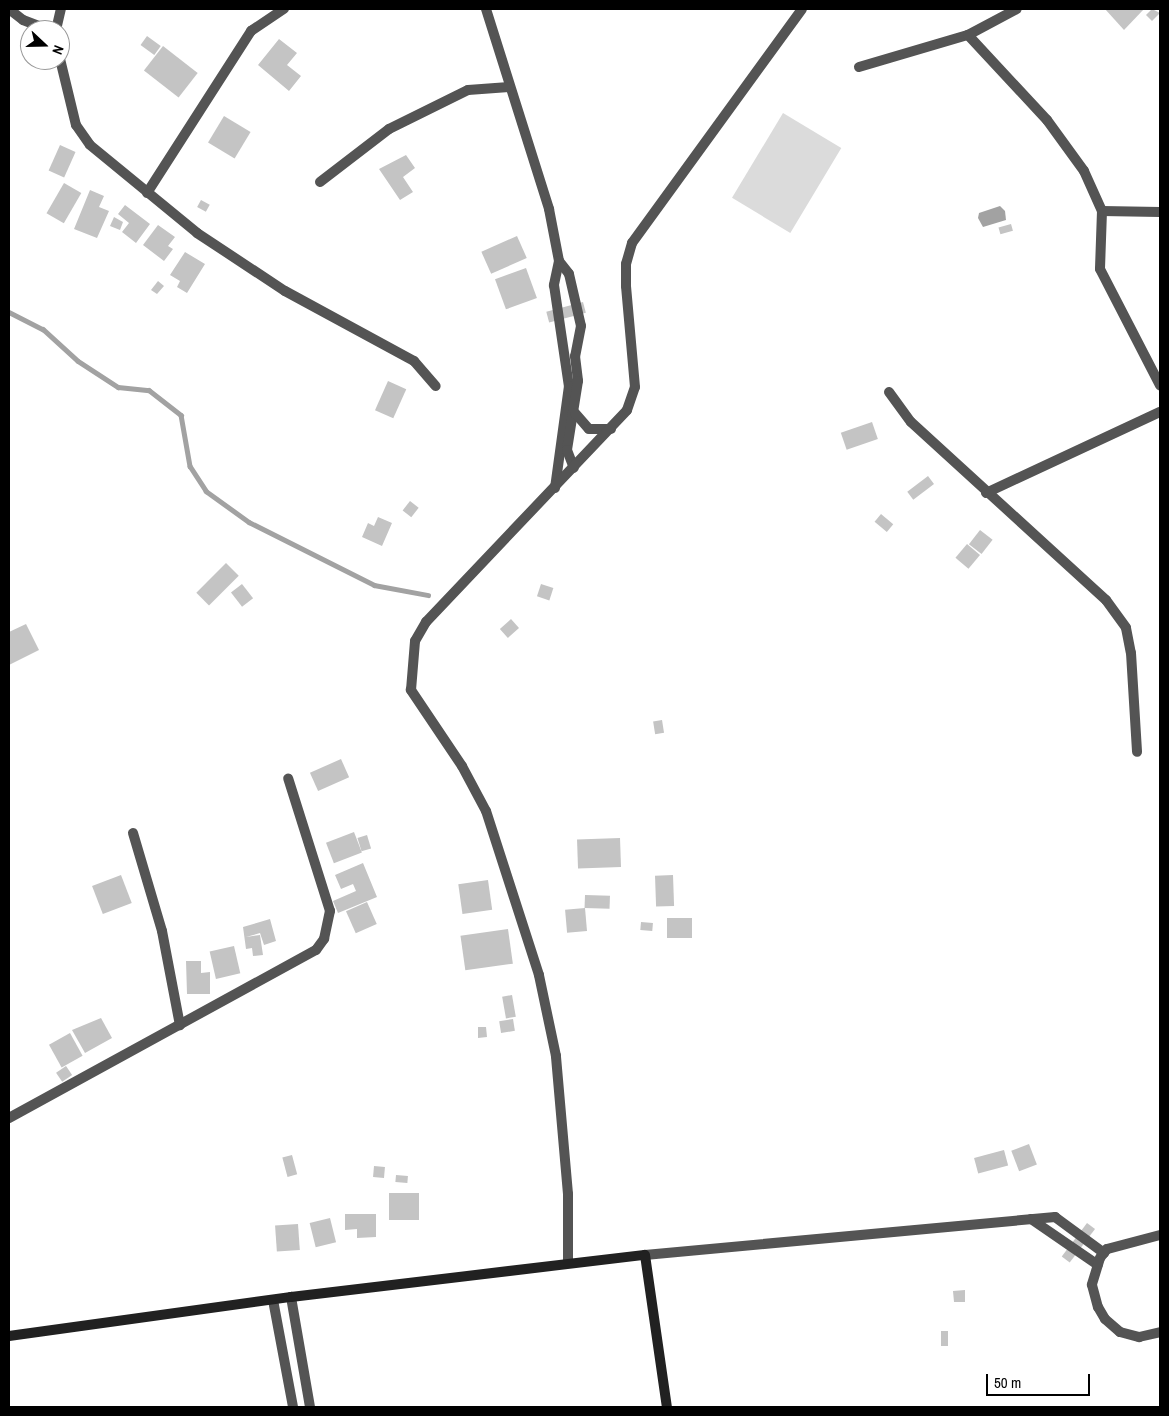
<!DOCTYPE html>
<style>
body{margin:0}
#map{position:relative;width:1169px;height:1416px;overflow:hidden;background:#fff;font-family:"Archivo Narrow",sans-serif}
div>[style]{position:absolute}
[style*='--x']{left:calc(var(--x)*1px);top:calc(var(--y)*1px);width:calc(var(--w)*1px);rotate:calc(var(--a)*1deg)}
.green>*{inset:0;background:#dbdbdb;transform-origin:0 0}
.water>*{inset:0;background:#a2a2a2}
.stream>*{height:4.5px;margin:-2.25px;padding:0 2.25px;transform-origin:2.25px;border-radius:2.25px;background:#a2a2a2}
.building>*{inset:0;background:#c4c4c4;transform-origin:0 0}
.street>*{height:10px;margin:-5px;padding:0 5px;transform-origin:5px;border-radius:5px;background:#545454}
.secondary>*{height:10px;margin:-5px;padding:0 5px;transform-origin:5px;border-radius:5px;background:#212121}
span{translate:-50% -50%;white-space:nowrap;text-align:center;line-height:1.15;-webkit-text-stroke:4.5px #fff;paint-order:stroke}
.frame{position:absolute;inset:0;border:10px solid #000;pointer-events:none}
.north{position:absolute;left:20px;top:20px;width:50px;height:50px;box-sizing:border-box;background:#fff;border:1px solid #999;border-radius:50%;rotate:111deg;font-size:14px;font-weight:700;line-height:20px;text-align:center;color:#000}
.north::after{content:'';display:block;margin:auto;width:18px;height:22px;background:#000;clip-path:polygon(50% 0,100% 100%,50% 72%,0 100%)}
.scale{position:absolute;left:986px;top:1374px;width:104px;height:22px;box-sizing:border-box;border:2px solid #000;border-top:0;padding-left:6px;font-size:15px;line-height:18px;white-space:nowrap;color:#000;-webkit-text-stroke:4px #fff;paint-order:stroke}
</style>
<div id="map">
<div class="green">
<div style="left:783px;top:113px;width:68px;height:99px;rotate:31deg"></div>
</div>
<div class="water">
<div style="clip-path:polygon(1000px 206px,1005px 211px,1006px 220px,983px 227px,978px 218px,979px 213px)"></div>
</div>
<div class="stream">
<div style="--x:9;--y:312;--w:38;--a:27"></div>
<div style="--x:43;--y:329;--w:47;--a:42.4"></div>
<div style="--x:78;--y:361;--w:48;--a:33"></div>
<div style="--x:118;--y:387;--w:31;--a:6"></div>
<div style="--x:149;--y:390;--w:41;--a:38"></div>
<div style="--x:181;--y:415;--w:52;--a:80"></div>
<div style="--x:190;--y:466;--w:30;--a:57"></div>
<div style="--x:206;--y:491;--w:53;--a:35.8"></div>
<div style="--x:249;--y:522;--w:140;--a:26.7"></div>
<div style="--x:374;--y:585;--w:55;--a:10.5"></div>
</div>
<div class="building">
<div style="clip-path:polygon(1105px 9px,1144px 9px,1124px 30px)"></div>
<div style="clip-path:polygon(1152px 9px,1160px 13px,1152px 21px,1146px 15px)"></div>
<div style="left:147px;top:36px;width:17px;height:11px;rotate:36deg"></div>
<div style="clip-path:polygon(279px 39px,297px 53px,287px 65px,301px 76px,289px 91px,258px 65px)"></div>
<div style="left:163px;top:46px;width:44px;height:31px;rotate:38deg"></div>
<div style="left:224px;top:116px;width:31px;height:31px;rotate:31deg"></div>
<div style="left:60px;top:145px;width:17px;height:28px;rotate:24deg"></div>
<div style="clip-path:polygon(406px 155px,415px 168px,403px 177px,413px 192px,400px 200px,379px 169px)"></div>
<div style="left:64px;top:183px;width:20px;height:35px;rotate:30deg"></div>
<div style="clip-path:polygon(90px 190px,104px 196px,99px 207px,109px 211px,97px 238px,74px 229px)"></div>
<div style="left:201px;top:200px;width:10px;height:8px;rotate:29deg"></div>
<div style="clip-path:polygon(125px 205px,150px 224px,136px 243px,122px 232px,129px 223px,118px 214px)"></div>
<div style="clip-path:polygon(114px 217px,123px 222px,120px 230px,110px 226px)"></div>
<div style="left:1011px;top:224px;width:7px;height:13px;rotate:74deg"></div>
<div style="clip-path:polygon(158px 225px,175px 237px,168px 246px,173px 249px,164px 261px,143px 245px)"></div>
<div style="left:517px;top:236px;width:24px;height:39px;rotate:66deg"></div>
<div style="clip-path:polygon(185px 252px,205px 264px,187px 293px,177px 287px,180px 281px,170px 275px)"></div>
<div style="left:526px;top:268px;width:32px;height:33px;rotate:70deg"></div>
<div style="clip-path:polygon(158px 281px,164px 286px,157px 294px,151px 290px)"></div>
<div style="left:583px;top:302px;width:11px;height:38px;rotate:75deg"></div>
<div style="left:388px;top:381px;width:20px;height:32px;rotate:24deg"></div>
<div style="left:872px;top:422px;width:18px;height:33px;rotate:71deg"></div>
<div style="left:928px;top:476px;width:10px;height:26px;rotate:53deg"></div>
<div style="left:410px;top:501px;width:11px;height:12px;rotate:38deg"></div>
<div style="left:881px;top:514px;width:16px;height:10px;rotate:40deg"></div>
<div style="clip-path:polygon(378px 517px,392px 523px,382px 546px,362px 537px,368px 523px,374px 526px)"></div>
<div style="left:980px;top:530px;width:16px;height:18px;rotate:38deg"></div>
<div style="left:967px;top:544px;width:17px;height:18px;rotate:40deg"></div>
<div style="left:226px;top:563px;width:18px;height:42px;rotate:45deg"></div>
<div style="left:242px;top:584px;width:18px;height:14px;rotate:52deg"></div>
<div style="left:541px;top:584px;width:13px;height:13px;rotate:18deg"></div>
<div style="left:511px;top:619px;width:12px;height:15px;rotate:48deg"></div>
<div style="clip-path:polygon(26px 624px,39px 650px,9px 665px,9px 632px)"></div>
<div style="left:662px;top:720px;width:13px;height:9px;rotate:81deg"></div>
<div style="left:341px;top:759px;width:20px;height:34px;rotate:66deg"></div>
<div style="left:354px;top:832px;width:22px;height:30px;rotate:69deg"></div>
<div style="left:367px;top:835px;width:14px;height:10px;rotate:73deg"></div>
<div style="left:620px;top:838px;width:29px;height:43px;rotate:88deg"></div>
<div style="clip-path:polygon(363px 863px,377px 897px,338px 913px,333px 901px,356px 891px,353px 884px,341px 889px,335px 875px)"></div>
<div style="left:121px;top:875px;width:30px;height:31px;rotate:69deg"></div>
<div style="left:673px;top:875px;width:31px;height:18px;rotate:88deg"></div>
<div style="left:488px;top:880px;width:30px;height:30px;rotate:82deg"></div>
<div style="left:585px;top:895px;width:25px;height:13px;rotate:2deg"></div>
<div style="left:367px;top:902px;width:24px;height:23px;rotate:66deg"></div>
<div style="left:585px;top:908px;width:23px;height:20px;rotate:85deg"></div>
<div style="left:667px;top:918px;width:25px;height:20px"></div>
<div style="clip-path:polygon(270px 919px,276px 941px,264px 945px,260px 933px,246px 937px,260px 935px,263px 955px,253px 956px,252px 948px,246px 949px,243px 927px)"></div>
<div style="left:641px;top:922px;width:12px;height:8px;rotate:5deg"></div>
<div style="left:508px;top:929px;width:35px;height:48px;rotate:82deg"></div>
<div style="left:234px;top:946px;width:28px;height:25px;rotate:77deg"></div>
<div style="clip-path:polygon(186px 961px,201px 961px,201px 973px,210px 972px,210px 994px,187px 994px)"></div>
<div style="left:512px;top:995px;width:22px;height:10px;rotate:80deg"></div>
<div style="clip-path:polygon(101px 1018px,112px 1038px,85px 1053px,72px 1030px)"></div>
<div style="left:513px;top:1019px;width:12px;height:14px;rotate:81deg"></div>
<div style="clip-path:polygon(478px 1027px,486px 1027px,487px 1037px,478px 1038px)"></div>
<div style="left:70px;top:1033px;width:26px;height:24px;rotate:61deg"></div>
<div style="left:66px;top:1066px;width:11px;height:12px;rotate:56deg"></div>
<div style="left:1029px;top:1144px;width:22px;height:19px;rotate:69deg"></div>
<div style="left:1004px;top:1150px;width:16px;height:31px;rotate:75deg"></div>
<div style="left:292px;top:1155px;width:20px;height:10px;rotate:75deg"></div>
<div style="left:374px;top:1166px;width:11px;height:11px;rotate:5deg"></div>
<div style="left:396px;top:1175px;width:12px;height:7px;rotate:5deg"></div>
<div style="left:419px;top:1193px;width:27px;height:30px;rotate:90deg"></div>
<div style="clip-path:polygon(345px 1214px,376px 1214px,376px 1237px,357px 1238px,357px 1229px,345px 1230px)"></div>
<div style="left:330px;top:1218px;width:25px;height:21px;rotate:76deg"></div>
<div style="left:1087px;top:1223px;width:10px;height:42px;rotate:37deg"></div>
<div style="left:298px;top:1224px;width:26px;height:23px;rotate:86deg"></div>
<div style="clip-path:polygon(965px 1290px,965px 1302px,954px 1302px,953px 1291px)"></div>
<div style="left:941px;top:1331px;width:7px;height:15px"></div>
</div>
<div class="street">
<div style="--x:9;--y:9;--w:18;--a:38"></div>
<div style="--x:23;--y:20;--w:28;--a:21"></div>
<div style="--x:486;--y:9;--w:210;--a:72.5"></div>
<div style="--x:549;--y:209;--w:53;--a:79.1"></div>
<div style="--x:559;--y:261;--w:25;--a:102"></div>
<div style="--x:554;--y:285;--w:102;--a:81.6"></div>
<div style="--x:569;--y:386;--w:103;--a:97.8"></div>
<div style="--x:56;--y:30;--w:22;--a:-77"></div>
<div style="--x:968;--y:35;--w:116;--a:47.1"></div>
<div style="--x:1047;--y:120;--w:63;--a:54"></div>
<div style="--x:1084;--y:171;--w:44;--a:65.8"></div>
<div style="--x:1102;--y:211;--w:58;--a:92"></div>
<div style="--x:1100;--y:269;--w:131;--a:62.7"></div>
<div style="--x:60;--y:59;--w:68;--a:76.4"></div>
<div style="--x:76;--y:125;--w:24;--a:55"></div>
<div style="--x:90;--y:145;--w:139;--a:39.4"></div>
<div style="--x:197;--y:233;--w:105;--a:33.4"></div>
<div style="--x:285;--y:291;--w:147;--a:28.5"></div>
<div style="--x:414;--y:361;--w:33;--a:49"></div>
<div style="--x:859;--y:67;--w:114;--a:-16.4"></div>
<div style="--x:968;--y:35;--w:55;--a:-28"></div>
<div style="--x:320;--y:182;--w:87;--a:-37.5"></div>
<div style="--x:389;--y:129;--w:88;--a:-26.3"></div>
<div style="--x:468;--y:90;--w:41;--a:-4.2"></div>
<div style="--x:147;--y:193;--w:193;--a:-57.3"></div>
<div style="--x:251;--y:31;--w:40;--a:-34"></div>
<div style="--x:1102;--y:211;--w:58;--a:1"></div>
<div style="--x:559;--y:261;--w:16;--a:52"></div>
<div style="--x:569;--y:274;--w:53;--a:77"></div>
<div style="--x:581;--y:326;--w:31;--a:101"></div>
<div style="--x:575;--y:356;--w:25;--a:83"></div>
<div style="--x:578;--y:381;--w:70;--a:99.1"></div>
<div style="--x:567;--y:450;--w:19;--a:69"></div>
<div style="--x:889;--y:392;--w:37;--a:54"></div>
<div style="--x:911;--y:422;--w:264;--a:42.4"></div>
<div style="--x:1106;--y:600;--w:34;--a:54"></div>
<div style="--x:1126;--y:628;--w:25;--a:79"></div>
<div style="--x:1131;--y:653;--w:99;--a:86.5"></div>
<div style="--x:575;--y:413;--w:21;--a:49"></div>
<div style="--x:589;--y:429;--w:22;--a:0"></div>
<div style="--x:986;--y:493;--w:192;--a:-25"></div>
<div style="--x:133;--y:833;--w:102;--a:73.5"></div>
<div style="--x:162;--y:931;--w:96;--a:79.2"></div>
<div style="--x:9;--y:1118;--w:350;--a:-28.7"></div>
<div style="--x:316;--y:950;--w:14;--a:-54"></div>
<div style="--x:324;--y:939;--w:29;--a:-78"></div>
<div style="--x:330;--y:911;--w:139;--a:-107.5"></div>
<div style="--x:1031;--y:1219;--w:81;--a:34.5"></div>
<div style="--x:1160;--y:1235;--w:55;--a:165.2"></div>
<div style="--x:1107;--y:1249;--w:11;--a:128"></div>
<div style="--x:1100;--y:1258;--w:28;--a:107"></div>
<div style="--x:1092;--y:1285;--w:23;--a:75"></div>
<div style="--x:1098;--y:1307;--w:14;--a:60"></div>
<div style="--x:1105;--y:1319;--w:20;--a:41"></div>
<div style="--x:1120;--y:1332;--w:20;--a:15"></div>
<div style="--x:1139;--y:1337;--w:22;--a:-13"></div>
<div style="--x:645;--y:1255;--w:412;--a:-5.3"></div>
<div style="--x:1055;--y:1217;--w:61;--a:36.3"></div>
<div style="--x:568;--y:1262;--w:68;--a:-90"></div>
<div style="--x:568;--y:1194;--w:139;--a:-95"></div>
<div style="--x:556;--y:1056;--w:83;--a:-101.9"></div>
<div style="--x:539;--y:975;--w:172;--a:-107.9"></div>
<div style="--x:486;--y:811;--w:51;--a:-118.1"></div>
<div style="--x:462;--y:766;--w:92;--a:-123.9"></div>
<div style="--x:411;--y:690;--w:49;--a:-85.3"></div>
<div style="--x:415;--y:641;--w:22;--a:-60"></div>
<div style="--x:426;--y:622;--w:292;--a:-46.5"></div>
<div style="--x:627;--y:410;--w:24;--a:-71"></div>
<div style="--x:635;--y:387;--w:101;--a:-95.1"></div>
<div style="--x:626;--y:286;--w:22;--a:-90"></div>
<div style="--x:626;--y:264;--w:22;--a:-74"></div>
<div style="--x:632;--y:243;--w:289;--a:-54"></div>
<div style="--x:291;--y:1297;--w:112;--a:80.2"></div>
<div style="--x:273;--y:1300;--w:109;--a:79.4"></div>
</div>
<div class="secondary">
<div style="--x:9;--y:1336;--w:285;--a:-7.9"></div>
<div style="--x:291;--y:1297;--w:356;--a:-6.8"></div>
<div style="--x:645;--y:1255;--w:154;--a:81.8"></div>
</div>
<div class="frame"></div>
<div class="north">N</div>
<div class="scale">50 m</div>
</div>
